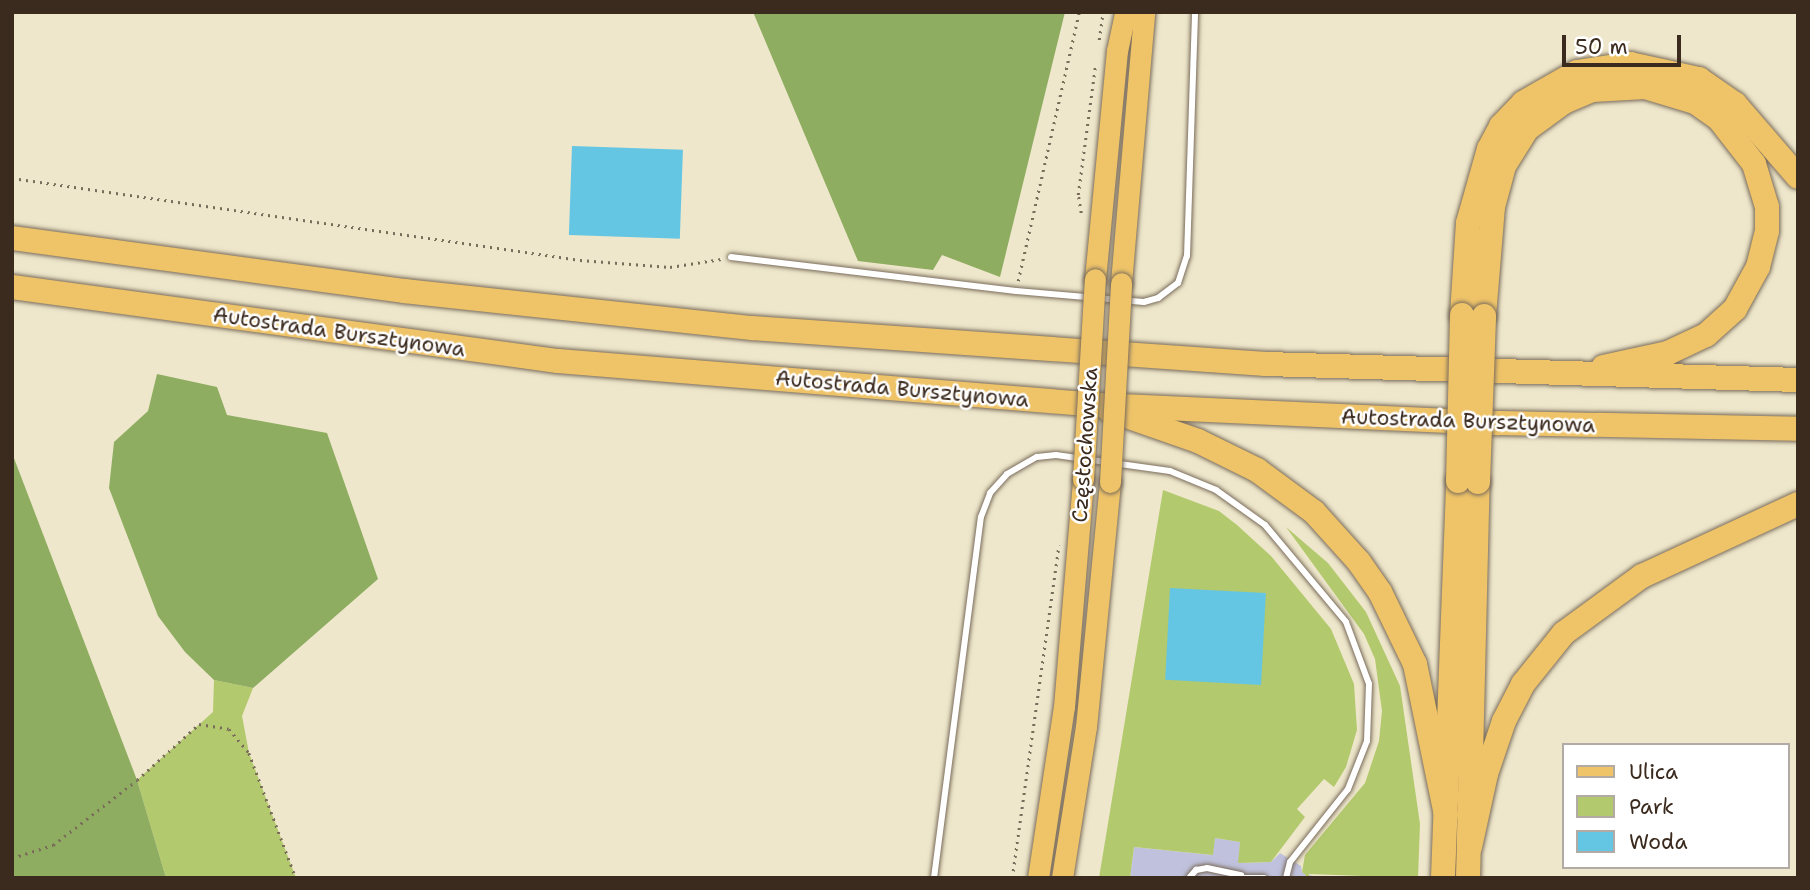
<!DOCTYPE html>
<meta charset="utf-8">
<style>
body{margin:0}
#map{position:relative;width:1810px;height:890px;overflow:hidden;background:#eee7cb;font-family:"Shantell Sans",sans-serif}
div>[style]{position:absolute}
[style*='--x']{left:calc(var(--x)*1px);top:calc(var(--y)*1px);width:calc(var(--w)*1px);rotate:calc(var(--a)*1deg)}
.industrial>*{inset:0;background:#c0c2dd}
.green>*{inset:0;background:#b3c96d}
.forest>*{inset:0;background:#8ead60}
.water>*{inset:0;background:#65c6e4;transform-origin:0 0}
.path>*{height:2.5px;margin-top:-1.25px;transform-origin:0;background:repeating-linear-gradient(90deg,#7a6c5b 0 2px,transparent 0 7px)}
.roads{filter:drop-shadow(0 0 2px #7a6c5b) drop-shadow(0 0 2px #7a6c5b)}
.lane>*{height:6px;margin:-3px;padding:0 3px;transform-origin:3px;border-radius:3px;background:#fff}
.primary>*{height:21px;margin:-10.5px;padding:0 10.5px;transform-origin:10.5px;border-radius:10.5px;background:#efc469}
.highway>*{height:24px;margin:-12px;padding:0 12px;transform-origin:12px;border-radius:12px;background:#efc469}
.bridges{filter:drop-shadow(0 0 2px #7a6c5b) drop-shadow(0 0 2px #7a6c5b)}
.primary-bridge>*{height:21px;margin:-10.5px;padding:0 10.5px;transform-origin:10.5px;border-radius:10.5px;background:#efc469}
.highway-bridge>*{height:24px;margin:-12px;padding:0 12px;transform-origin:12px;border-radius:12px;background:#efc469}
span{translate:-50% -50%;white-space:nowrap;text-align:center;line-height:1.15;-webkit-text-stroke:5px #fff;paint-order:stroke}
.street-label{font-size:21px;color:#3b2a1e}
.frame{position:absolute;inset:0;border:14px solid #3b2a1e;pointer-events:none}
.legend{position:absolute;left:1562px;top:743px;width:228px;height:126px;box-sizing:border-box;background:#fff;border:2px solid #b1aaa5;margin:0;padding:9px 12px;list-style:none;font-size:21px;color:#3b2a1e}
.legend li{display:flex;align-items:center;gap:14px;height:35px}
.legend b{width:35px;border:2px solid #b1aaa5}
.scale{position:absolute;left:1562px;top:35px;width:119px;height:32px;box-sizing:border-box;border:4px solid #3b2a1e;border-top:0;padding-left:9px;font-size:21px;line-height:24px;white-space:nowrap;color:#3b2a1e;-webkit-text-stroke:5px #fff;paint-order:stroke}
</style>
<div id="map">
<div class="industrial">
<div style="clip-path:polygon(1215px 838px,1240px 842px,1239px 863px,1271px 862px,1280px 853px,1301px 866px,1302px 872px,1318px 878px,1130px 878px,1134px 847px,1212px 855px)"></div>
</div>
<div class="green">
<div style="clip-path:polygon(1163px 490px,1219px 511px,1237px 525px,1271px 556px,1331px 629px,1354px 684px,1357px 730px,1346px 767px,1334px 787px,1324px 779px,1297px 809px,1305px 817px,1271px 862px,1238px 863px,1240px 842px,1215px 838px,1213px 855px,1134px 847px,1130px 878px,1099px 878px)"></div>
<div style="clip-path:polygon(1286px 527px,1328px 563px,1366px 612px,1400px 686px,1420px 824px,1418px 878px,1309px 874px,1309px 878px,1302px 872px,1305px 855px,1365px 783px,1379px 741px,1382px 711px,1375px 659px,1364px 634px)"></div>
<div style="clip-path:polygon(214px 680px,253px 688px,242px 716px,249px 753px,296px 878px,166px 878px,137px 780px,213px 712px)"></div>
</div>
<div class="forest">
<div style="clip-path:polygon(753px 12px,1065px 12px,1000px 277px,942px 255px,933px 270px,858px 261px)"></div>
<div style="clip-path:polygon(157px 374px,217px 387px,227px 415px,327px 433px,378px 579px,253px 688px,214px 680px,185px 652px,158px 616px,109px 488px,114px 442px,148px 411px)"></div>
<div style="clip-path:polygon(12px 453px,137px 780px,166px 878px,12px 878px)"></div>
</div>
<div class="water">
<div style="left:572px;top:146px;width:111px;height:89px;rotate:2deg"></div>
<div style="left:1170px;top:588px;width:96px;height:92px;rotate:3deg"></div>
</div>
<div class="path">
<div style="--x:1099;--y:40;--w:28;--a:-82"></div>
<div style="--x:12;--y:178;--w:574;--a:8.21"></div>
<div style="--x:580;--y:260;--w:90;--a:4.4"></div>
<div style="--x:670;--y:267;--w:52;--a:-8.9"></div>
<div style="--x:1081;--y:213;--w:18;--a:-99"></div>
<div style="--x:1078;--y:195;--w:129;--a:-82.4"></div>
<div style="--x:1018;--y:281;--w:276;--a:-77.2"></div>
<div style="--x:12;--y:858;--w:43;--a:-17.6"></div>
<div style="--x:53;--y:845;--w:106;--a:-37.7"></div>
<div style="--x:137;--y:780;--w:84;--a:-42.1"></div>
<div style="--x:199;--y:724;--w:30;--a:9"></div>
<div style="--x:229;--y:729;--w:31;--a:50"></div>
<div style="--x:249;--y:753;--w:134;--a:69.4"></div>
<div style="--x:1012;--y:878;--w:336;--a:-82"></div>
</div>
<div class="roads">
<div class="lane">
<div style="--x:731;--y:257;--w:287;--a:6.8"></div>
<div style="--x:1016;--y:291;--w:128;--a:4.9"></div>
<div style="--x:1144;--y:302;--w:15;--a:-16"></div>
<div style="--x:1158;--y:298;--w:25;--a:-37"></div>
<div style="--x:1178;--y:283;--w:28;--a:-72"></div>
<div style="--x:1187;--y:256;--w:244;--a:-88.1"></div>
<div style="--x:934;--y:878;--w:364;--a:-82.6"></div>
<div style="--x:981;--y:517;--w:26;--a:-69"></div>
<div style="--x:990;--y:493;--w:25;--a:-48"></div>
<div style="--x:1007;--y:474;--w:34;--a:-30"></div>
<div style="--x:1037;--y:457;--w:19;--a:-6"></div>
<div style="--x:1056;--y:455;--w:115;--a:8"></div>
<div style="--x:1170;--y:471;--w:50;--a:22.4"></div>
<div style="--x:1216;--y:490;--w:60;--a:35.5"></div>
<div style="--x:1265;--y:525;--w:126;--a:50.1"></div>
<div style="--x:1346;--y:622;--w:66;--a:69.6"></div>
<div style="--x:1369;--y:684;--w:57;--a:92"></div>
<div style="--x:1367;--y:741;--w:52;--a:111.6"></div>
<div style="--x:1348;--y:789;--w:93;--a:128.5"></div>
<div style="--x:1290;--y:862;--w:16;--a:104"></div>
<div style="--x:1189;--y:878;--w:11;--a:-49"></div>
<div style="--x:1196;--y:870;--w:11;--a:-10"></div>
<div style="--x:1207;--y:868;--w:35;--a:12"></div>
<div style="--x:1241;--y:878;--w:23;--a:0"></div>
</div>
<div class="primary">
<div style="--x:1095;--y:279;--w:229;--a:-84.5"></div>
<div style="--x:1117;--y:51;--w:40;--a:-78"></div>
<div style="--x:1121;--y:283;--w:272;--a:-85.1"></div>
<div style="--x:1038;--y:878;--w:173;--a:-81.4"></div>
<div style="--x:1064;--y:707;--w:229;--a:-85.2"></div>
<div style="--x:1062;--y:878;--w:153;--a:-81"></div>
<div style="--x:1086;--y:727;--w:246;--a:-84.4"></div>
</div>
<div class="highway">
<div style="--x:12;--y:238;--w:396;--a:7.7"></div>
<div style="--x:404;--y:291;--w:350;--a:6.1"></div>
<div style="--x:752;--y:328;--w:515;--a:4.01"></div>
<div style="--x:1266;--y:364;--w:532;--a:1.72"></div>
<div style="--x:12;--y:287;--w:551;--a:7.72"></div>
<div style="--x:558;--y:361;--w:543;--a:4.65"></div>
<div style="--x:1099;--y:405;--w:400;--a:2.6"></div>
<div style="--x:1499;--y:423;--w:299;--a:1.1"></div>
<div style="--x:1462;--y:315;--w:92;--a:-86.3"></div>
<div style="--x:1468;--y:223;--w:77;--a:-74.2"></div>
<div style="--x:1489;--y:149;--w:26;--a:-62"></div>
<div style="--x:1501;--y:126;--w:32;--a:-46"></div>
<div style="--x:1523;--y:103;--w:62;--a:-29.9"></div>
<div style="--x:1577;--y:72;--w:54;--a:-8.6"></div>
<div style="--x:1630;--y:64;--w:71;--a:12.3"></div>
<div style="--x:1699;--y:79;--w:44;--a:34.8"></div>
<div style="--x:1735;--y:104;--w:96;--a:49.2"></div>
<div style="--x:1484;--y:316;--w:109;--a:-85.3"></div>
<div style="--x:1493;--y:207;--w:42;--a:-75"></div>
<div style="--x:1504;--y:166;--w:44;--a:-58.1"></div>
<div style="--x:1527;--y:129;--w:46;--a:-36.1"></div>
<div style="--x:1564;--y:102;--w:30;--a:-23"></div>
<div style="--x:1592;--y:90;--w:53;--a:-3.2"></div>
<div style="--x:1645;--y:87;--w:52;--a:16.7"></div>
<div style="--x:1695;--y:102;--w:29;--a:35"></div>
<div style="--x:1719;--y:119;--w:57;--a:52.1"></div>
<div style="--x:1754;--y:164;--w:45;--a:73.2"></div>
<div style="--x:1767;--y:207;--w:24;--a:90"></div>
<div style="--x:1767;--y:231;--w:37;--a:104"></div>
<div style="--x:1758;--y:267;--w:48;--a:118.7"></div>
<div style="--x:1735;--y:309;--w:39;--a:138"></div>
<div style="--x:1706;--y:335;--w:42;--a:154.7"></div>
<div style="--x:1668;--y:353;--w:66;--a:167.8"></div>
<div style="--x:1109;--y:410;--w:94;--a:19.2"></div>
<div style="--x:1198;--y:441;--w:66;--a:26.2"></div>
<div style="--x:1257;--y:470;--w:71;--a:36.4"></div>
<div style="--x:1314;--y:512;--w:67;--a:48"></div>
<div style="--x:1359;--y:562;--w:37;--a:55"></div>
<div style="--x:1380;--y:592;--w:80;--a:64.1"></div>
<div style="--x:1415;--y:664;--w:154;--a:78.4"></div>
<div style="--x:1470;--y:847;--w:75;--a:-77.6"></div>
<div style="--x:1486;--y:774;--w:56;--a:-71.2"></div>
<div style="--x:1504;--y:721;--w:42;--a:-62.8"></div>
<div style="--x:1523;--y:684;--w:65;--a:-51.2"></div>
<div style="--x:1564;--y:633;--w:97;--a:-36.2"></div>
<div style="--x:1642;--y:576;--w:172;--a:-24.8"></div>
<div style="--x:1443;--y:878;--w:397;--a:-87.8"></div>
<div style="--x:1468;--y:878;--w:396;--a:-88.6"></div>
</div>
</div>
<div class="bridges">
<div class="primary-bridge">
<div style="--x:1083;--y:479;--w:200;--a:-86.6"></div>
<div style="--x:1110;--y:482;--w:199;--a:-86.8"></div>
</div>
<div class="highway-bridge">
<div style="--x:1458;--y:481;--w:166;--a:-88.6"></div>
<div style="--x:1478;--y:482;--w:166;--a:-87.9"></div>
</div>
</div>
<div class="street-label">
<span style="left:339px;top:332px;rotate:8deg">Autostrada Bursztynowa</span>
<span style="left:902px;top:389px;rotate:5deg">Autostrada Bursztynowa</span>
<span style="left:1468px;top:421px;rotate:2deg">Autostrada Bursztynowa</span>
<span style="left:1085px;top:445px;rotate:-86deg">Częstochowska</span>
</div>
<div class="frame"></div>
<ul class="legend">
<li><b style="height:9px;background:#efc469"></b>Ulica</li>
<li><b style="height:19px;background:#b3c96d"></b>Park</li>
<li><b style="height:19px;background:#65c6e4"></b>Woda</li>
</ul>
<div class="scale">50 m</div>
</div>
